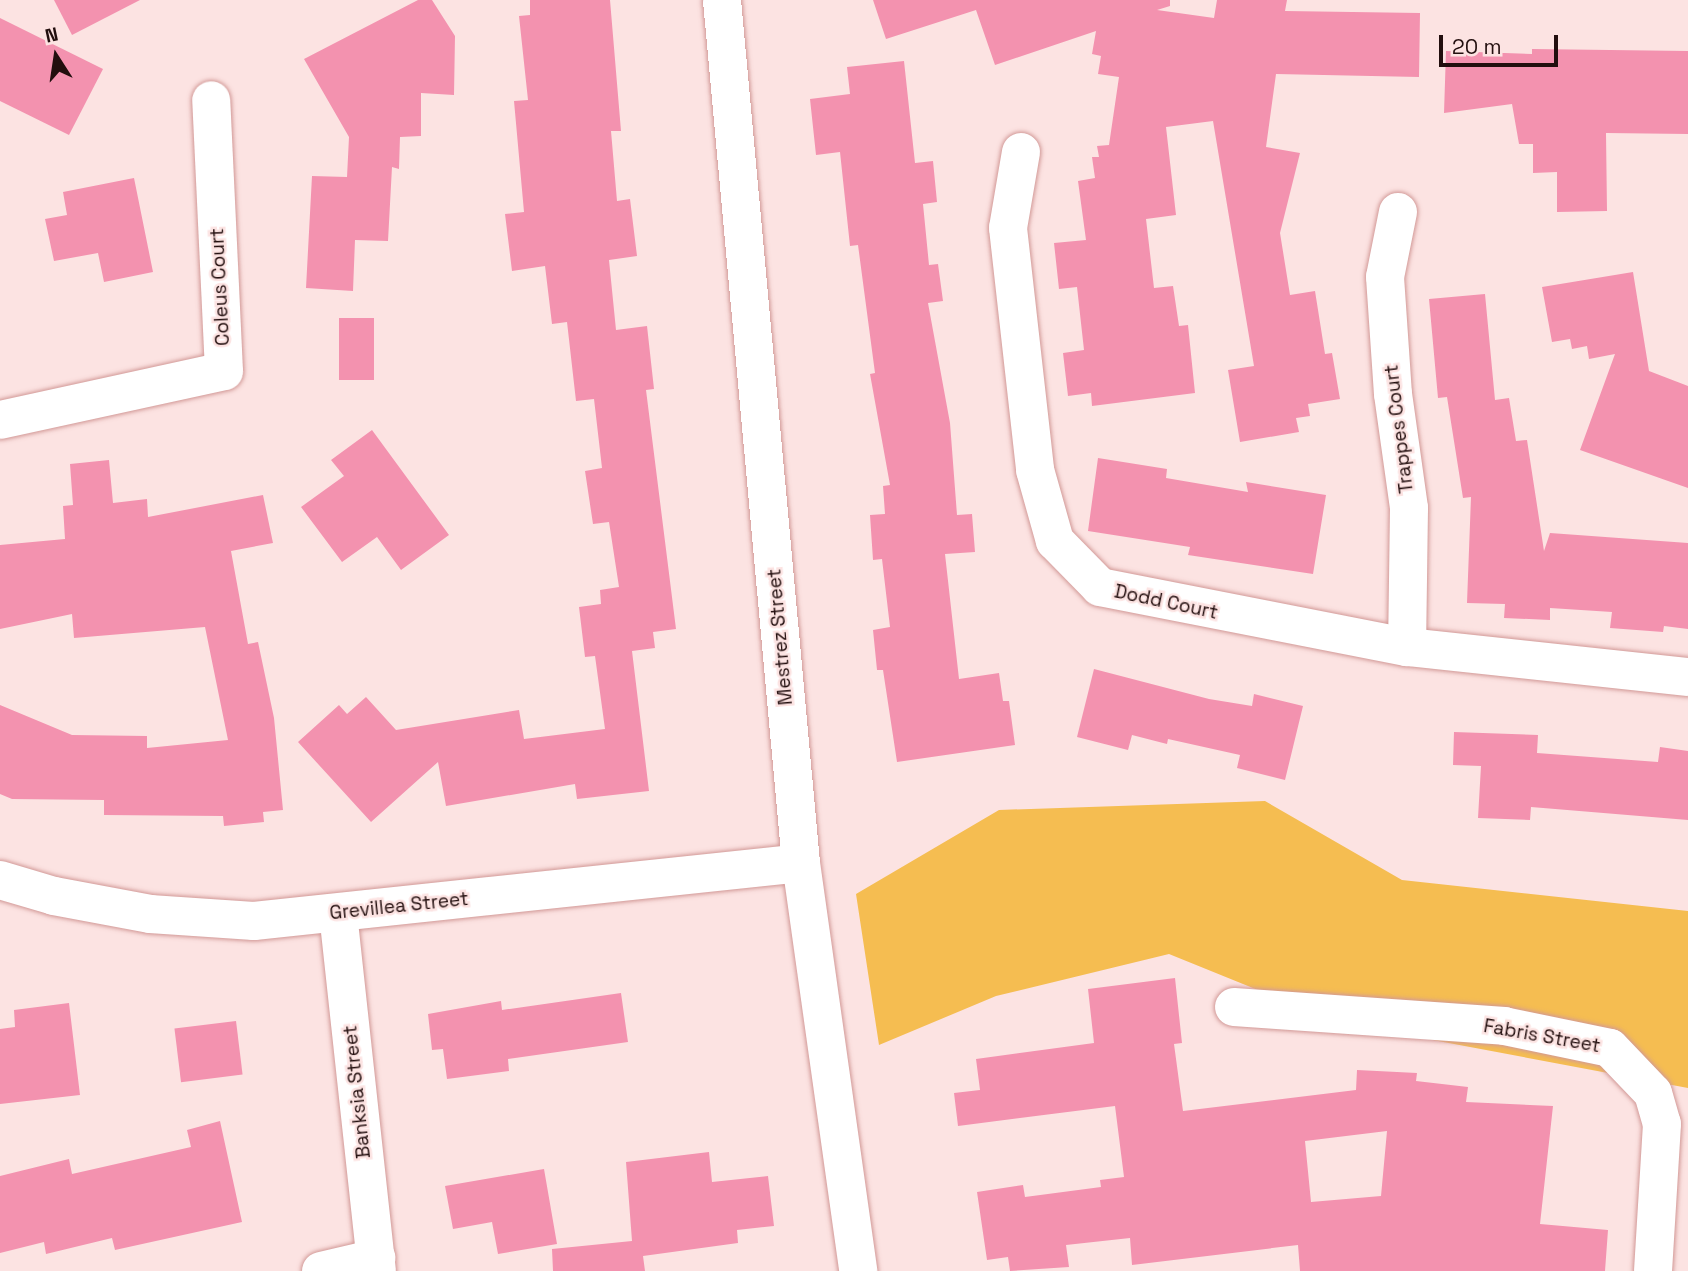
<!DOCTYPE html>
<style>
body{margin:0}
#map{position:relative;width:1688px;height:1271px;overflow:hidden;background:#fce3e2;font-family:"Space Grotesk",sans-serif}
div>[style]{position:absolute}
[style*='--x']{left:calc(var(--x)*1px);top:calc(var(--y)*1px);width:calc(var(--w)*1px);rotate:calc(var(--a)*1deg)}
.green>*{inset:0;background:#f5bd51}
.building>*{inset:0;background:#f392af;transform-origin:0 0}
.roads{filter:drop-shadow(0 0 2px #d29997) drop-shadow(0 0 2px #d29997)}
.minor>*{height:38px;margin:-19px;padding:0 19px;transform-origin:19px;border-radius:19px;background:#fff}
span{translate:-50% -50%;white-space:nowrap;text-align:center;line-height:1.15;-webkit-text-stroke:5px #fce3e2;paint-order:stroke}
.street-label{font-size:19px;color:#220e0e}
.north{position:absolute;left:21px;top:21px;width:70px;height:70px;-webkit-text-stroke:5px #fce3e2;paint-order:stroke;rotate:348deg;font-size:19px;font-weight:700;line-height:28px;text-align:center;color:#220e0e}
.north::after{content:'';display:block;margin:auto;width:24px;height:32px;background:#220e0e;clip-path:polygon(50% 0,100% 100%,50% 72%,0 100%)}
.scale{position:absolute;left:1439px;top:35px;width:119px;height:32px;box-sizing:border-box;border:4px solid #220e0e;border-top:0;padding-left:9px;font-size:21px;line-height:24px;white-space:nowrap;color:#220e0e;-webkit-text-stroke:5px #fce3e2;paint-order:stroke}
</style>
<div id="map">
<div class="green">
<div style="clip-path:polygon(1265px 801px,1402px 880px,1688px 911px,1688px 1088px,1337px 1022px,1169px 954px,996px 996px,879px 1045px,856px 894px,999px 810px)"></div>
</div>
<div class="building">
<div style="clip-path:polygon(54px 0,140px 0,72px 35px)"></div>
<div style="clip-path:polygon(418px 0,432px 0,455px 36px,454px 95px,421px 93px,421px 136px,400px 137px,399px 169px,392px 167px,388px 241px,355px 240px,353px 291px,306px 288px,312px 176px,347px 177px,349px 137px,304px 59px)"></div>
<div style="clip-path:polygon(530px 0,610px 0,621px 131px,611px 131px,617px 201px,630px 199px,637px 256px,609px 260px,616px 330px,647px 326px,654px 389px,646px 390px,676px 629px,653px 632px,655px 648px,632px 651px,649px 791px,577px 799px,575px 784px,446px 806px,438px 762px,371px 822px,298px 742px,339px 705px,347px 714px,366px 697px,396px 730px,519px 710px,524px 739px,605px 729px,595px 656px,585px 657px,579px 607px,601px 604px,600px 590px,619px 587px,609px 522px,593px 524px,585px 471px,602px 468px,594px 399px,576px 401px,567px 322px,552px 324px,545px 266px,512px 271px,505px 214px,524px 212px,514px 101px,528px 100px,519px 16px,530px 15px)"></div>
<div style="clip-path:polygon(873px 0,1170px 0,1170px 6px,1157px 10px,1214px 18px,1217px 0,1287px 0,1285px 11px,1420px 13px,1419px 77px,1276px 74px,1266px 147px,1300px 153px,1280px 233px,1290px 295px,1315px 291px,1325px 354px,1332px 353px,1340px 399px,1308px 404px,1310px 416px,1296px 418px,1299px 432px,1240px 442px,1228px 370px,1254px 366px,1213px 121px,1166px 127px,1176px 215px,1146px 219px,1154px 288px,1173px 286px,1179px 326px,1188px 325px,1195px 393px,1092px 406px,1091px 393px,1068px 396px,1063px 353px,1084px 350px,1077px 287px,1059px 289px,1054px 243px,1086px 240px,1078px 181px,1095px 178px,1092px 157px,1099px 157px,1097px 146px,1109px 145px,1119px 77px,1098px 74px,1101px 56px,1092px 54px,1096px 31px,995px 65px,976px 10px,886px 39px)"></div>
<div style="clip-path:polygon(0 18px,103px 69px,69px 135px,0 101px)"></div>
<div style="clip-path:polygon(1532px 49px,1688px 51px,1688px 134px,1606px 133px,1607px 211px,1557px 212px,1557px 172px,1533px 173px,1533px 144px,1519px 144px,1512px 104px,1444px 113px,1446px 51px,1532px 54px)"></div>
<div style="clip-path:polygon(904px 61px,915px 163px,933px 161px,937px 202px,923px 204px,929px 265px,938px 264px,943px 301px,928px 303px,950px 423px,957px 515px,972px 514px,975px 552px,945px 554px,959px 679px,999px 673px,1003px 701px,1009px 701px,1015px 745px,897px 762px,883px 670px,877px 670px,873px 630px,890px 627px,882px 559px,873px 560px,870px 515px,885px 514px,883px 486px,890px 485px,870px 374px,875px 373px,858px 245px,850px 246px,840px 152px,816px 155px,810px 99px,850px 94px,847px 67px)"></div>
<div style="clip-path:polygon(134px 178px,153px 272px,104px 282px,98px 253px,54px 261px,45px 219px,67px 215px,63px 192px)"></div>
<div style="clip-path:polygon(1633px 272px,1649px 371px,1688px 386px,1688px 488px,1580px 450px,1615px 354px,1589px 359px,1587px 346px,1572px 349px,1570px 339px,1552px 342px,1542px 287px)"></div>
<div style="clip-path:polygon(1485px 294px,1495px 400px,1509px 398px,1516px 441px,1527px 440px,1544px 551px,1550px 533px,1688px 543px,1688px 629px,1664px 626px,1663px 632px,1610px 628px,1612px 612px,1550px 608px,1550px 620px,1504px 618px,1505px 604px,1467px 603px,1471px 497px,1463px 498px,1447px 397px,1438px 398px,1429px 299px)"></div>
<div style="left:339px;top:318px;width:35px;height:62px"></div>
<div style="clip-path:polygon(372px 430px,449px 535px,401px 570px,377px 537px,342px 562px,301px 507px,344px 476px,331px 460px)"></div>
<div style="clip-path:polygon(1098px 458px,1167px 469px,1166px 478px,1248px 492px,1246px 482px,1326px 495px,1313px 574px,1188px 555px,1190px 547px,1088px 531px)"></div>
<div style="clip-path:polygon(109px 460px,113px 503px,147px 499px,148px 517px,263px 495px,273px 543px,231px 551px,248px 644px,258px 642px,274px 718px,283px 810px,263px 812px,264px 822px,224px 826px,223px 816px,104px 815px,104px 800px,12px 799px,0 794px,0 705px,72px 735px,147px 736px,147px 748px,228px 740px,205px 627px,74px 638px,72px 614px,0 629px,0 545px,65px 539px,63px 506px,73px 505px,70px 464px)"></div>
<div style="clip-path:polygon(1094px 669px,1209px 699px,1252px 706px,1254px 694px,1303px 706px,1285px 780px,1237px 768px,1240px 755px,1168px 739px,1167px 744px,1132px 735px,1128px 750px,1077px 737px)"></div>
<div style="clip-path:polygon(1454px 732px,1538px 735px,1537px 753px,1658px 762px,1660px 747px,1688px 751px,1688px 820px,1531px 807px,1530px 820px,1478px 818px,1481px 766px,1453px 765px)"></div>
<div style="clip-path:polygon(evenodd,1175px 978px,1182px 1043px,1174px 1044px,1183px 1111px,1356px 1090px,1357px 1070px,1417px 1073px,1416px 1081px,1468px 1087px,1466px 1102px,1553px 1106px,1540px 1224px,1608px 1230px,1605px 1271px,1300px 1271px,1298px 1245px,1132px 1265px,1130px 1238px,1066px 1245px,1069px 1267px,1010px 1271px,1008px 1257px,987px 1260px,977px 1192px,1023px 1185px,1025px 1197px,1101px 1187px,1100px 1180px,1124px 1177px,1115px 1106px,958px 1126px,954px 1093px,980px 1090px,976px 1059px,1094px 1043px,1088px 989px,1175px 978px,1387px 1131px,1381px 1196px,1311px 1202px,1305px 1141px,1387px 1131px)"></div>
<div style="clip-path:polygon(621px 993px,628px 1042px,508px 1059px,509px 1071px,447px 1079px,443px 1049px,432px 1050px,428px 1014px,501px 1001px,502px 1010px)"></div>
<div style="clip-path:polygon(69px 1003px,80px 1095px,0 1104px,0 1029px,15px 1027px,14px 1010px)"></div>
<div style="left:236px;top:1021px;width:54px;height:62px;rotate:83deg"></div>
<div style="clip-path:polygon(220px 1121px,242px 1222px,115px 1250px,112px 1238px,46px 1254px,44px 1242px,0 1253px,0 1176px,69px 1159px,72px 1174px,191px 1147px,187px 1130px)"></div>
<div style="clip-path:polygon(709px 1152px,712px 1182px,768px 1176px,774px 1226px,737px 1230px,738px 1243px,643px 1256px,645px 1271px,553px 1271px,552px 1249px,632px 1241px,626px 1162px)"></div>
<div style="clip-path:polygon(544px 1169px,557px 1244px,498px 1254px,492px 1222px,453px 1229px,445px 1186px)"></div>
</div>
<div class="roads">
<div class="minor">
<div style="--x:722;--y:0;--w:867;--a:84.77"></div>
<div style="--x:801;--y:863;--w:412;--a:82"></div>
<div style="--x:1021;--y:152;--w:77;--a:99.7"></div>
<div style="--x:1008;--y:228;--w:244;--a:83.6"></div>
<div style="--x:1035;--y:470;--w:74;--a:74.3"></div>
<div style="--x:1055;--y:541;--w:64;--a:45.6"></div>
<div style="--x:1100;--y:587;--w:313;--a:11.1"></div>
<div style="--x:1407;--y:647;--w:283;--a:6.1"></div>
<div style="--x:1398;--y:212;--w:66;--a:101.3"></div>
<div style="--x:1385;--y:277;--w:117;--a:86.1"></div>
<div style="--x:1393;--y:394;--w:115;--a:82"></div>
<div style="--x:1409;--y:508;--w:139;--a:90.8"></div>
<div style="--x:0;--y:420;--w:229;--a:-12.3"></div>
<div style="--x:224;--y:371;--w:271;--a:-92.7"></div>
<div style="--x:0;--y:880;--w:56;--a:16.5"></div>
<div style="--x:54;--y:896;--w:98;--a:10.6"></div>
<div style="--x:150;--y:914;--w:104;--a:3.9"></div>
<div style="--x:254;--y:921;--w:550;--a:-6.05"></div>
<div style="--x:338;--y:913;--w:360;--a:83.8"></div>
<div style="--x:1234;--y:1007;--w:271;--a:4"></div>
<div style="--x:1504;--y:1026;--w:108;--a:11.7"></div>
<div style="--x:1610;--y:1048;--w:62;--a:46.3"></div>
<div style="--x:1653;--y:1093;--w:32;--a:74"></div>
<div style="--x:1662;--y:1124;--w:147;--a:93.5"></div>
<div style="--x:321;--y:1271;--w:57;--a:-13.3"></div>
</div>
</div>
<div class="street-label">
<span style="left:220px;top:287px;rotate:-93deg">Coleus Court</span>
<span style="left:1399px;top:429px;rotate:-97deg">Trappes Court</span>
<span style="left:1166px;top:602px;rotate:12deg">Dodd Court</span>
<span style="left:780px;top:637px;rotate:-95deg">Mestrez Street</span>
<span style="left:399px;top:906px;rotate:-6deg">Grevillea Street</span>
<span style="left:1542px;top:1036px;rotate:10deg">Fabris Street</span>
<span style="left:357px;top:1092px;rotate:-96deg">Banksia Street</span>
</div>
<div class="north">N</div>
<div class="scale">20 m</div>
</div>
